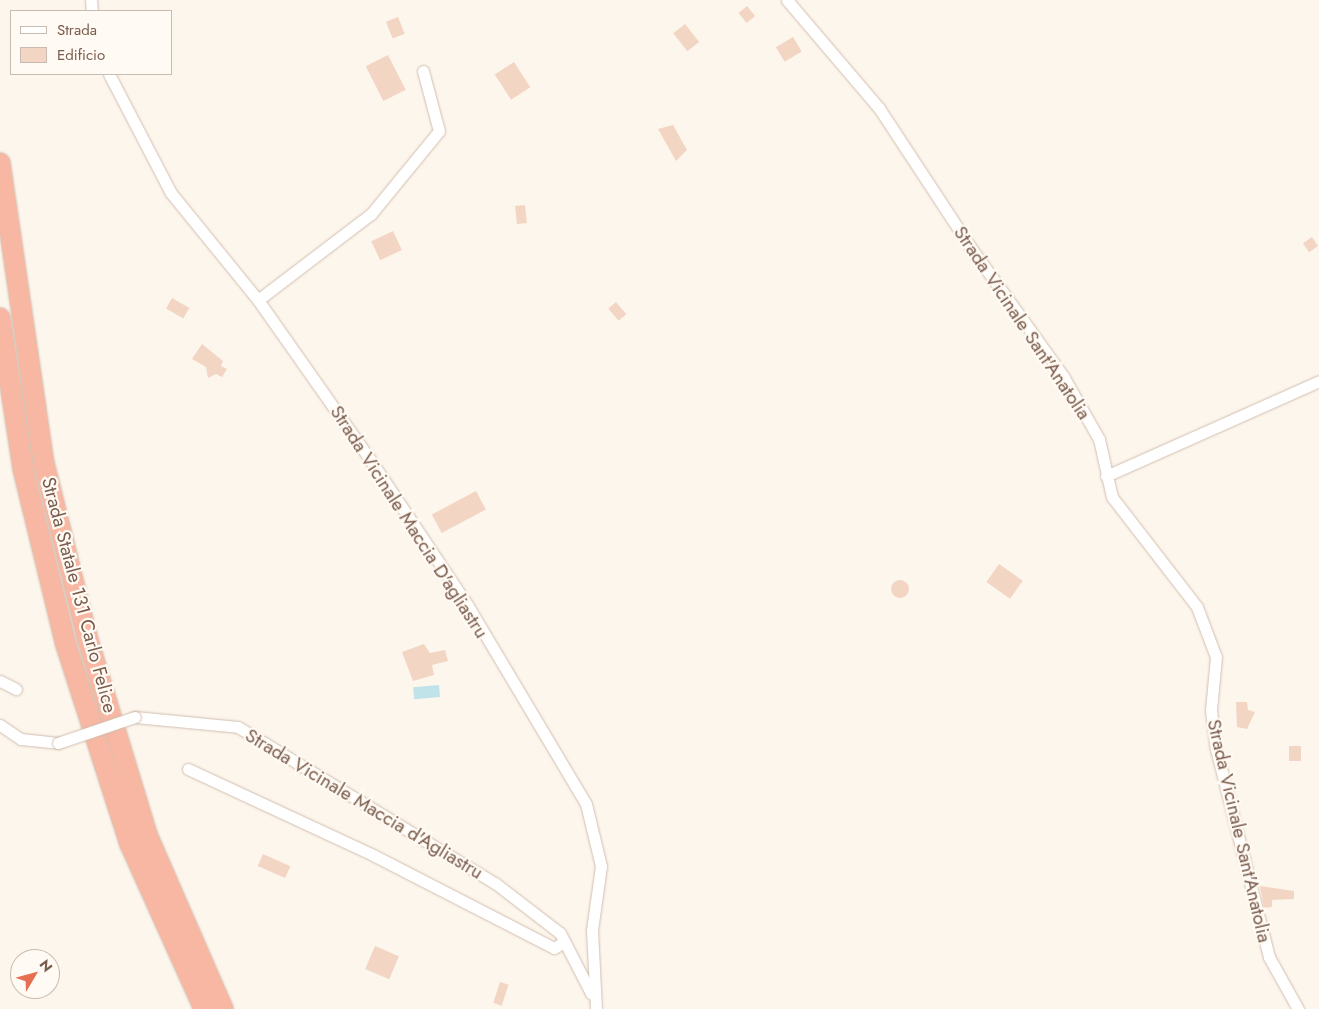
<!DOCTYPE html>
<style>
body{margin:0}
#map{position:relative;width:1319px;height:1009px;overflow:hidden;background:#fdf6ec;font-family:Jost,sans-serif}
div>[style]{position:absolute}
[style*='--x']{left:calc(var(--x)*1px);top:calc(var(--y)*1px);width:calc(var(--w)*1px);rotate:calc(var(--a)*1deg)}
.water>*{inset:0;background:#bfe3e8;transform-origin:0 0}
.building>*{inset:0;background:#f3d5c3;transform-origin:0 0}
.round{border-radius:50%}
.roads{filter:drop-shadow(0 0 1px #d1beb0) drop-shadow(0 0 1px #d1beb0)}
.street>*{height:11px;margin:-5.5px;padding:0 5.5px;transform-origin:5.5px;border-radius:5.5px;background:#fff}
.highway>*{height:20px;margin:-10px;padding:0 10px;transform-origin:10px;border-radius:10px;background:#f7b7a3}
.bridges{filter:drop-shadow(0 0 1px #d1beb0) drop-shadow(0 0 1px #d1beb0)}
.street-bridge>*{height:11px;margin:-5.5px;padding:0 5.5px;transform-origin:5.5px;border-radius:5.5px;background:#fff}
span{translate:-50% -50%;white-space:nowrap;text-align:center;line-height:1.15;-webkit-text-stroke:4.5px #fffaf3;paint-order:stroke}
.street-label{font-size:19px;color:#7a5c4d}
.legend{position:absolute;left:10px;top:10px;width:162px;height:65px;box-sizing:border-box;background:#fffaf3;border:1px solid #cabbb1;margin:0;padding:6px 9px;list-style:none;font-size:15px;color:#7a5c4d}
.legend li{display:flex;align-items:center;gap:10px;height:25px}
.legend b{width:25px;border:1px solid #cabbb1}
.north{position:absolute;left:10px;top:949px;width:50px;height:50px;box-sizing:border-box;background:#fffaf3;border:1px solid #cabbb1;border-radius:50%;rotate:53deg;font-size:14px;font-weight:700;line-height:20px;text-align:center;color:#7a5c4d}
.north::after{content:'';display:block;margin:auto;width:18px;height:22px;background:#e76f51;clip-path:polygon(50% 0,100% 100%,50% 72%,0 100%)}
</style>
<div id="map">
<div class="water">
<div style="left:439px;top:685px;width:12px;height:26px;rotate:85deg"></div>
</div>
<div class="building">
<div style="left:747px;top:6px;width:13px;height:11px;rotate:51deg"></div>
<div style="left:398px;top:17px;width:18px;height:13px;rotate:68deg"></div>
<div style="left:685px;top:24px;width:23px;height:15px;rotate:52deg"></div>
<div style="left:793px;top:37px;width:17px;height:20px;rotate:59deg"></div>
<div style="left:388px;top:55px;width:39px;height:25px;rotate:63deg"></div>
<div style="left:514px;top:62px;width:30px;height:23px;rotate:57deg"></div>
<div style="clip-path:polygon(673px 125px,687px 150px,676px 161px,658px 129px)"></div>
<div style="left:525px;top:205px;width:18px;height:10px;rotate:84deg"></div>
<div style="left:393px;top:231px;width:21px;height:24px;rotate:65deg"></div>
<div style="left:1312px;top:237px;width:11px;height:11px;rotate:56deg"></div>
<div style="left:172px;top:298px;width:20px;height:12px;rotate:30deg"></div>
<div style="left:616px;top:302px;width:16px;height:10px;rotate:50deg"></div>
<div style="clip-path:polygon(202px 344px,223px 361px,221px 366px,227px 369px,222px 377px,216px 374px,208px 378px,206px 367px,192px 359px)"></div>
<div style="left:476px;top:491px;width:21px;height:50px;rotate:62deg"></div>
<div style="left:999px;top:564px;width:29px;height:22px;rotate:35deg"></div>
<div class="round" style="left:891px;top:580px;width:18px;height:18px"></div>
<div style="clip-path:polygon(424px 644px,430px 653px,445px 650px,448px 661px,432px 665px,434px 675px,413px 681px,402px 652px)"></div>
<div style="clip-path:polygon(1236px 702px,1247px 702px,1248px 710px,1255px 712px,1247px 729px,1237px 727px)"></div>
<div style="left:1289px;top:746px;width:12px;height:15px"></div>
<div style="left:263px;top:854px;width:30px;height:13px;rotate:24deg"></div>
<div style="clip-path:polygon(1260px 886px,1294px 891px,1294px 899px,1272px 900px,1272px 907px,1264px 908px)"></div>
<div style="left:375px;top:946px;width:26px;height:25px;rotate:23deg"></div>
<div style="left:500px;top:982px;width:9px;height:22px;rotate:18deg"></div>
</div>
<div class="roads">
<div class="street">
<div style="--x:91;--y:0;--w:11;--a:85"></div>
<div style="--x:787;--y:0;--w:142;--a:49.6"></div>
<div style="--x:879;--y:108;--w:168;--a:56.7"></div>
<div style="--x:971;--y:248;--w:158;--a:54.3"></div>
<div style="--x:1063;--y:376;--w:73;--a:60.3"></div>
<div style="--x:1099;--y:439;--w:59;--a:77.4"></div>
<div style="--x:1112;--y:497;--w:139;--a:52.3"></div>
<div style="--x:1197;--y:607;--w:53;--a:69.2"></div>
<div style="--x:1216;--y:657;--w:53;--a:95.4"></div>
<div style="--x:1211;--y:710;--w:39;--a:83"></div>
<div style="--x:1216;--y:749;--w:215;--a:75.7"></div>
<div style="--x:1269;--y:957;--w:60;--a:60.9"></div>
<div style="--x:109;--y:74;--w:134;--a:62.5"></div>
<div style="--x:171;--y:193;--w:138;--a:50.9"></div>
<div style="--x:258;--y:300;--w:197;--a:54.9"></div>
<div style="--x:371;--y:461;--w:174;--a:56.2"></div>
<div style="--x:468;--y:606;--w:230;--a:59.2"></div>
<div style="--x:586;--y:804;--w:64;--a:76.4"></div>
<div style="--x:601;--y:866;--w:65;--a:98"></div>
<div style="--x:592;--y:930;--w:79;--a:87.1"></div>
<div style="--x:258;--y:300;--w:142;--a:-37.3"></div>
<div style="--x:371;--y:214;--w:107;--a:-50.7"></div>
<div style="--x:439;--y:131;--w:62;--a:-104.9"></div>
<div style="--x:1106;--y:476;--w:233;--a:-24"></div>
<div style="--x:0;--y:681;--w:18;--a:27"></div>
<div style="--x:135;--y:717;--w:103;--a:5.5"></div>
<div style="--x:238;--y:727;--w:301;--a:31.3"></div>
<div style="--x:495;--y:883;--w:82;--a:37.6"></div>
<div style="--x:560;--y:933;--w:68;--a:62.7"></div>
<div style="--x:0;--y:725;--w:25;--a:34"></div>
<div style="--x:21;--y:739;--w:37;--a:6"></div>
<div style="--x:188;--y:769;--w:206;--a:24.9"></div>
<div style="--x:375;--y:856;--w:201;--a:27.2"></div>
<div style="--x:554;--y:948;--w:12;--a:-31"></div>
</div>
<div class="highway">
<div style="--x:0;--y:163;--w:303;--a:81.7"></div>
<div style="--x:44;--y:463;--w:179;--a:76.1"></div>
<div style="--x:87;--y:637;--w:207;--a:73.1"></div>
<div style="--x:147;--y:835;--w:190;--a:66.4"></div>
<div style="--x:0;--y:318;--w:153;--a:81.3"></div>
<div style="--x:23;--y:469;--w:181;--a:76.3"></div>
<div style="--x:66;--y:645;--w:209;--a:72.2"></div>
<div style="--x:130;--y:844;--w:181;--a:65.8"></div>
</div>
</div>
<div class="bridges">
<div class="street-bridge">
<div style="--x:58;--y:743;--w:81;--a:-18.7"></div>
</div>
</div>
<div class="street-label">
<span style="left:1022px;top:323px;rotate:56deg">Strada Vicinale Sant'Anatolia</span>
<span style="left:409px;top:522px;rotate:57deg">Strada Vicinale Maccia D'agliastru</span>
<span style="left:79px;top:595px;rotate:75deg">Strada Statale 131 Carlo Felice</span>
<span style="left:364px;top:804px;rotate:31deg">Strada Vicinale Maccia d'Agliastru</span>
<span style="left:1239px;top:831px;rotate:77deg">Strada Vicinale Sant'Anatolia</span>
</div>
<ul class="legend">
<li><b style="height:6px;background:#fff"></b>Strada</li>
<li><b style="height:14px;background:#f3d5c3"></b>Edificio</li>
</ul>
<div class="north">N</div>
</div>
